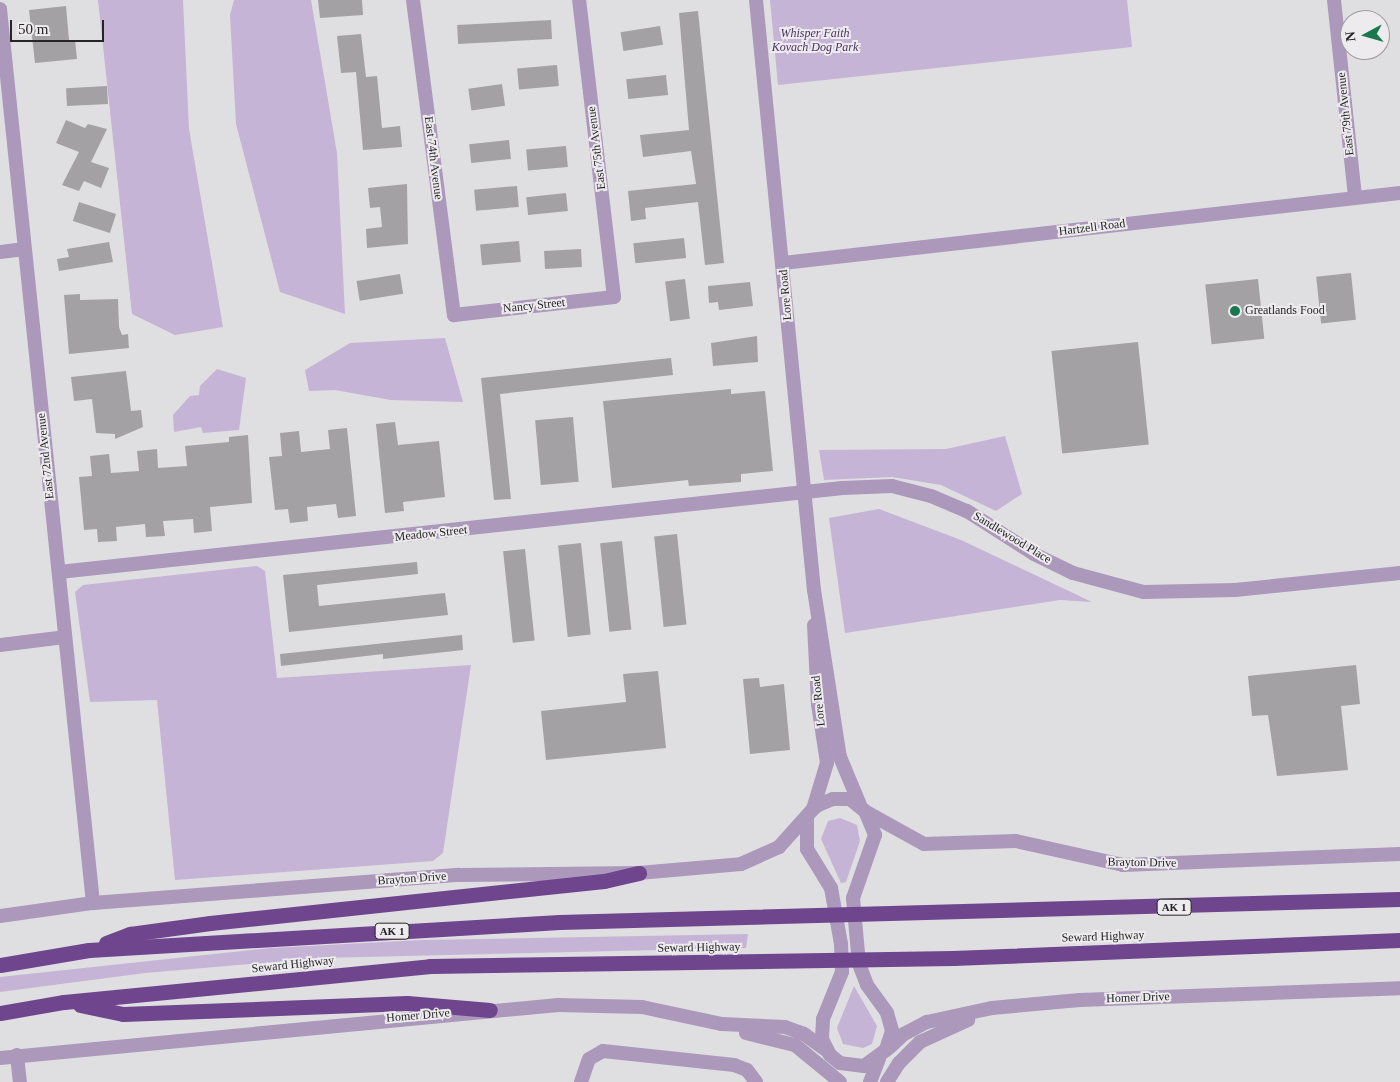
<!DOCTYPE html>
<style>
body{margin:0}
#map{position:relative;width:1400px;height:1082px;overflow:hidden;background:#dfdee1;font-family:"Times New Roman",serif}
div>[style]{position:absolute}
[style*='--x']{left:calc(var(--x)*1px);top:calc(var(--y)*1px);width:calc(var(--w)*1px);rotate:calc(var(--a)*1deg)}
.green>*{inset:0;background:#c6b4d6}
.building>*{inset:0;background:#a3a1a4;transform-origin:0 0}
.minor>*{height:14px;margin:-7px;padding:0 7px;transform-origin:7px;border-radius:7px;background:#ab98bb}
.highway>*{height:15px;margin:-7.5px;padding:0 7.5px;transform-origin:7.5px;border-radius:7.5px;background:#6f458e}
.dots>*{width:14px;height:14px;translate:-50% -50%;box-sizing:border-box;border:2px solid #edebee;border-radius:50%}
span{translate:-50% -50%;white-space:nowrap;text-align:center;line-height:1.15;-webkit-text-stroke:4px #edebee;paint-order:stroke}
.shield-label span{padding:1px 4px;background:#edebee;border:1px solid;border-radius:4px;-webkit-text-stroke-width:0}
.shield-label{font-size:11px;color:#252426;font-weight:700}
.park-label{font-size:12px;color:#4c2f62;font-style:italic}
.street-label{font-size:12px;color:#252426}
.poi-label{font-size:12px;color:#252426}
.left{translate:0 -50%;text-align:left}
.north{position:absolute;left:1340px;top:10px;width:50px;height:50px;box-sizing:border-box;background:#edebee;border:1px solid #9d9b9e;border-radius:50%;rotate:264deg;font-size:14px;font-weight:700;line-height:20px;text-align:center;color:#252426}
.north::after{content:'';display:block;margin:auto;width:18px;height:22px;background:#19784e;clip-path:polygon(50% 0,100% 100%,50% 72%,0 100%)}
.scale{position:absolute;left:10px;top:20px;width:94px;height:22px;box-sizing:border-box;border:2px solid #252426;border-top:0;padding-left:6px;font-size:15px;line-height:18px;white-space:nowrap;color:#252426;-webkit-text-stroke:4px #edebee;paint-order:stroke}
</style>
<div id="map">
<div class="green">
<div style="clip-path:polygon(98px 0,183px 0,189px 129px,223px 327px,175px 335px,132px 314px)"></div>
<div style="clip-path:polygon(234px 0,311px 0,337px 153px,345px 314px,280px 292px,236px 124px,230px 15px)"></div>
<div style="clip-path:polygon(770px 0,1127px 0,1132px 47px,778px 85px)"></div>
<div style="clip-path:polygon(445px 338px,463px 402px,391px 400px,335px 390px,309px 391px,305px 370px,350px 343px)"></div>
<div style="clip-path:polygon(217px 369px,246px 378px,239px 430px,203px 433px,201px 427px,174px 432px,173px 415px,190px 396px,199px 395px,200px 386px)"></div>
<div style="clip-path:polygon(1005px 436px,1022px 494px,996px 511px,941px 485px,892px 477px,824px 480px,819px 450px,946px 449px)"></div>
<div style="clip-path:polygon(879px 509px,961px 540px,1092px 602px,1060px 600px,845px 633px,829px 518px)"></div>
<div style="clip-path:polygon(257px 566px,265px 571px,277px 678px,471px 665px,443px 853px,433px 861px,175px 880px,157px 700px,90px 702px,75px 592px,83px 585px)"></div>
<div style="clip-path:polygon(840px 818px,857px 825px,860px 841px,846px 882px,841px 883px,821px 839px,828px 821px)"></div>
<div style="clip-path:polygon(748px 934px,746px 948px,321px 958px,145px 973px,0 992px,0 977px,271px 948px,422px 940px)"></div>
<div style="clip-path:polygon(854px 986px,877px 1026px,872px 1044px,863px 1048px,843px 1044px,837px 1028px)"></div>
</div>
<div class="building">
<div style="clip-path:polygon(318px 0,362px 0,363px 15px,320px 18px)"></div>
<div style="clip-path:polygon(66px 6px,69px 40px,75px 40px,77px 59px,35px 63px,29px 10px)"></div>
<div style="clip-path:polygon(698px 11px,724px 263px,705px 265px,698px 202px,645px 208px,646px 219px,631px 221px,628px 191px,696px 184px,691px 151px,643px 157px,640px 135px,689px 130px,679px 13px)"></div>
<div style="left:551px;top:20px;width:19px;height:94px;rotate:87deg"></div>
<div style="left:660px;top:26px;width:19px;height:40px;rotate:81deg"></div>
<div style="clip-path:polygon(361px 34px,366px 77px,377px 76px,382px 128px,400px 126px,402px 147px,363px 150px,356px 72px,341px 73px,337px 36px)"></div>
<div style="left:557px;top:65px;width:21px;height:40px;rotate:85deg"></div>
<div style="left:666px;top:75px;width:20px;height:40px;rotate:84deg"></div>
<div style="left:502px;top:84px;width:22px;height:34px;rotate:82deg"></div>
<div style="left:107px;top:86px;width:18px;height:41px;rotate:87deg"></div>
<div style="clip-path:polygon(66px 120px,85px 128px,88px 124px,107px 129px,91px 162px,109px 168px,101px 188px,84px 181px,79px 191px,62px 185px,79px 152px,56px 143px)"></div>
<div style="left:509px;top:140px;width:19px;height:40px;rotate:84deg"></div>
<div style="left:566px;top:146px;width:21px;height:40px;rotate:85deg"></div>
<div style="clip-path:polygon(407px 184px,408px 244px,367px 248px,366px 229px,382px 227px,380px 207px,370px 208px,368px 188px)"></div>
<div style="left:517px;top:186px;width:21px;height:43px;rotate:85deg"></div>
<div style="left:566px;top:193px;width:18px;height:40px;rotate:84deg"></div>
<div style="left:79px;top:202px;width:39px;height:20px;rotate:18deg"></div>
<div style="left:684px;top:238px;width:20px;height:51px;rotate:84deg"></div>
<div style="left:519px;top:241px;width:21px;height:39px;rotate:85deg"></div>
<div style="clip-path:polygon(109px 242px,113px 262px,59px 271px,57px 259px,69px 257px,67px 249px)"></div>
<div style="left:581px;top:249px;width:18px;height:37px;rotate:87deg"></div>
<div style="left:1351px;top:273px;width:47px;height:35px;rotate:84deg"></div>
<div style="left:400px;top:274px;width:20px;height:44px;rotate:81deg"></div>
<div style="left:685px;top:279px;width:40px;height:20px;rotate:83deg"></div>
<div style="left:1258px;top:279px;width:60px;height:53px;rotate:84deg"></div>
<div style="clip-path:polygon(750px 282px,753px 306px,719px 310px,718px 302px,709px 303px,708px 286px)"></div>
<div style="clip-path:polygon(80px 294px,80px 300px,118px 299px,119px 327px,122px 335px,128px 334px,129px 348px,69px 354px,64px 295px)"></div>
<div style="clip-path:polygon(757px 336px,758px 362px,713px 366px,711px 343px)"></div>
<div style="left:1138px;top:342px;width:103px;height:87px;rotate:84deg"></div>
<div style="clip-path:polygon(671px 358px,673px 375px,500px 394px,511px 499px,494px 500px,481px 378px)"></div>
<div style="clip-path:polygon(126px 371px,131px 411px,141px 410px,143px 427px,115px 439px,115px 434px,96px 433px,92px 399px,74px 401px,71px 377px)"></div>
<div style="clip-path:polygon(731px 389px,731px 394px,765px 391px,773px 471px,741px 474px,741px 482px,689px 486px,688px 480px,612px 488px,603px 401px)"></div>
<div style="left:573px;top:417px;width:65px;height:38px;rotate:85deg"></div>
<div style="clip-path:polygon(395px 422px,398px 445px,439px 441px,445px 497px,403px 502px,404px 511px,385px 513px,376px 424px)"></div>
<div style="clip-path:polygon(347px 428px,356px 516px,338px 518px,336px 504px,307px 507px,308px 521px,290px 523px,288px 509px,275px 510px,269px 457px,282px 456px,280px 433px,299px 431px,301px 452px,330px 449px,328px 430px)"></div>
<div style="clip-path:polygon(248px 435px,252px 503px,210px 507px,212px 531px,194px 533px,193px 519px,163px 521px,165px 536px,146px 537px,145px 524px,116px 527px,117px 541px,98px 542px,97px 529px,84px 530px,79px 477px,92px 476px,90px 456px,109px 454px,111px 473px,139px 471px,137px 451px,157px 449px,158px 468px,187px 466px,185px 446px,229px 442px,229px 437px)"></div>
<div style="left:677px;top:534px;width:91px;height:23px;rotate:84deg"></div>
<div style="left:622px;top:541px;width:89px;height:22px;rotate:84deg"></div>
<div style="left:581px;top:543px;width:92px;height:23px;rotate:84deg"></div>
<div style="left:525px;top:549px;width:92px;height:22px;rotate:84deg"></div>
<div style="clip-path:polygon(417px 562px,418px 574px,317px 585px,319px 606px,445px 593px,448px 615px,289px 632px,283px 575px)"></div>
<div style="clip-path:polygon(462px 635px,463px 650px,383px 659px,383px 654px,281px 666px,280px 654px)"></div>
<div style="clip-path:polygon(1356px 665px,1360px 704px,1341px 706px,1348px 770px,1277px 776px,1268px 715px,1252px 716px,1248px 676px)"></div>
<div style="clip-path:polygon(658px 671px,666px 748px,546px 760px,541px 711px,626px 702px,623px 674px)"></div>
<div style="clip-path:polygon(759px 678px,760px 687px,784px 684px,790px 750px,750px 754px,743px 679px)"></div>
</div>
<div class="minor">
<div style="--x:413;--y:0;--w:318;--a:82.6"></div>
<div style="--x:454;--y:315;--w:161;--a:-6.4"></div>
<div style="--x:614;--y:297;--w:299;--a:-96.7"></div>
<div style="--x:756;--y:0;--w:593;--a:84.39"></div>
<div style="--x:814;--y:590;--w:169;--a:81.2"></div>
<div style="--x:840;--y:757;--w:52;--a:67.4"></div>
<div style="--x:1334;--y:0;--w:198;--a:83.9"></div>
<div style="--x:0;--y:9;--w:899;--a:84.06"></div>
<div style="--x:0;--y:252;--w:23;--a:-7"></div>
<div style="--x:783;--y:263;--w:621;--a:-6.47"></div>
<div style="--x:59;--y:572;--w:788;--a:-6.12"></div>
<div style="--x:843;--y:488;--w:49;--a:-2.3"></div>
<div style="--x:892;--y:486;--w:40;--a:14.4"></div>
<div style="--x:931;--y:496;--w:39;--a:23"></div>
<div style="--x:967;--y:511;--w:80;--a:32.7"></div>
<div style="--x:1034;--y:554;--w:43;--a:26"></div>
<div style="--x:1073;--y:573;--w:73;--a:15"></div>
<div style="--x:1144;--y:592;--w:91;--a:-1.3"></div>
<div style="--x:1235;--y:590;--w:166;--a:-5.9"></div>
<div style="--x:0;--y:645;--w:65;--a:-7"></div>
<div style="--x:813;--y:809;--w:48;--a:-73.1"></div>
<div style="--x:827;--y:763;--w:60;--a:-98.7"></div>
<div style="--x:818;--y:704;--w:79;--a:-92.9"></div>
<div style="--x:866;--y:812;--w:66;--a:28.9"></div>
<div style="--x:924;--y:844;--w:92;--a:-1.9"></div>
<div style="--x:1016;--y:841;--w:110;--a:12.6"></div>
<div style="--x:1123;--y:865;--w:277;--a:-2.3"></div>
<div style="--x:0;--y:916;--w:94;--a:-8"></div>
<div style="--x:93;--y:903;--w:367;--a:-4.4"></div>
<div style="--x:459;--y:875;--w:180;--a:-0.6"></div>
<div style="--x:639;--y:873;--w:102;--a:-5"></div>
<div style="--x:741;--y:864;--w:42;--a:-24.1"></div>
<div style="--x:779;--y:847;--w:51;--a:-48.2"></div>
<div style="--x:813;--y:809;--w:6;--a:-39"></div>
<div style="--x:818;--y:805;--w:16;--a:-22"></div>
<div style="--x:833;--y:799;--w:17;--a:0"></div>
<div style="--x:850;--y:799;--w:19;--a:39"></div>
<div style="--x:865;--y:811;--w:26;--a:67"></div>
<div style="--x:875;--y:835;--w:67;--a:109.2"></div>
<div style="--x:853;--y:898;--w:66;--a:84.8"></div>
<div style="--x:859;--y:964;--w:22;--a:69"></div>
<div style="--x:867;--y:985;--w:34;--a:54"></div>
<div style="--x:887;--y:1013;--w:19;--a:74"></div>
<div style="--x:892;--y:1031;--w:20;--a:108"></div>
<div style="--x:886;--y:1050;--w:27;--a:144"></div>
<div style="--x:864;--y:1066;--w:24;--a:-173"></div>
<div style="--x:840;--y:1063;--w:13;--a:-141"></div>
<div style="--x:830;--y:1055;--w:18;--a:-117"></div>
<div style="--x:822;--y:1039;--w:20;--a:-87"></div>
<div style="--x:823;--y:1019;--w:51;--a:-68"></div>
<div style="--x:842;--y:972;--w:28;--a:-92"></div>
<div style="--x:841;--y:944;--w:57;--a:-100.1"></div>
<div style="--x:831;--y:888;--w:46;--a:-121.6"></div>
<div style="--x:807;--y:849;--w:32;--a:-90"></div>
<div style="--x:746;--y:1033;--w:50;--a:13.8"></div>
<div style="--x:795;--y:1045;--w:58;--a:39.4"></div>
<div style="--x:889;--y:1048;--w:21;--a:-43"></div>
<div style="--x:904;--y:1034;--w:26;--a:-28"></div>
<div style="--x:927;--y:1022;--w:66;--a:-12.2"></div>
<div style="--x:992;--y:1008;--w:88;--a:-5.2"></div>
<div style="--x:1080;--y:1000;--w:320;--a:-2.1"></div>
<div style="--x:17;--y:1055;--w:27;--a:84"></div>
<div style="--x:0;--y:1058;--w:561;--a:-5.43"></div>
<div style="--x:558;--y:1005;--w:84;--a:1.4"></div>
<div style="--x:642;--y:1007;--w:82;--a:12"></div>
<div style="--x:722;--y:1024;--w:63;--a:2.7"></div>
<div style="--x:785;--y:1027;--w:20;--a:20"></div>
<div style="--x:804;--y:1034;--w:29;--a:36"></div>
<div style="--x:581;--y:1082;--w:24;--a:-71"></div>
<div style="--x:589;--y:1059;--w:16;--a:-30"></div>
<div style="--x:603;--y:1051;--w:132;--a:6.1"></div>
<div style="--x:734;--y:1065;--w:14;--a:21"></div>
<div style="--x:747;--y:1070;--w:15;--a:53"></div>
<div style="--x:870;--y:1082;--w:25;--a:-69"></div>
<div style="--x:887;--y:1082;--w:22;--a:-58"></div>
<div style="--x:899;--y:1063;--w:30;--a:-45"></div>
<div style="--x:920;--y:1042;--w:53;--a:-24.6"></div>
</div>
<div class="highway">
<div style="--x:106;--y:943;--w:26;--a:-21"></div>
<div style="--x:130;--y:934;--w:81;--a:-7.8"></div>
<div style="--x:210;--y:923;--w:396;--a:-6.1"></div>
<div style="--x:604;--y:881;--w:36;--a:-13"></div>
<div style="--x:0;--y:965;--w:90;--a:-9.6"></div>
<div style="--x:89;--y:950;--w:471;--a:-3.4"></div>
<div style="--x:559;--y:922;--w:841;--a:-1.57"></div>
<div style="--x:80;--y:1005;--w:44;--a:11.8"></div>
<div style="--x:123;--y:1014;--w:284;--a:-2.2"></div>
<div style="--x:407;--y:1003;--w:83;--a:4.8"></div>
<div style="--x:0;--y:1013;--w:65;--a:-9.8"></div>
<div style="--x:64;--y:1002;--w:368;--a:-5.6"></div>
<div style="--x:430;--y:966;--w:523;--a:-0.88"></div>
<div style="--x:953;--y:958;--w:447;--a:-2.3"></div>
</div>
<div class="dots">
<div style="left:1235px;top:311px;background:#19784e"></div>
</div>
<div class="shield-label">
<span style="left:1174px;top:907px">AK 1</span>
<span style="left:392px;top:931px">AK 1</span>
</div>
<div class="park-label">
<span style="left:815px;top:41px">Whisper Faith<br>Kovach Dog Park</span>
</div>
<div class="street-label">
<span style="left:1346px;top:114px;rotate:-96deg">East 79th Avenue</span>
<span style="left:597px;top:148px;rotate:-97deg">East 75th Avenue</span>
<span style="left:433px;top:158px;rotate:83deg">East 74th Avenue</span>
<span style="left:1092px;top:228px;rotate:-7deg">Hartzell Road</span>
<span style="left:786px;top:295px;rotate:-95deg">Lore Road</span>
<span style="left:534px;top:306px;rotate:-6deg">Nancy Street</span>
<span style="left:46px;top:456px;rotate:-96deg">East 72nd Avenue</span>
<span style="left:431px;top:534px;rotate:-6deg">Meadow Street</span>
<span style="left:1012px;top:538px;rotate:31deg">Sandlewood Place</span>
<span style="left:819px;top:701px;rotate:-96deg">Lore Road</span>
<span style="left:1142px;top:863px;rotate:1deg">Brayton Drive</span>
<span style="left:412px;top:879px;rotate:-4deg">Brayton Drive</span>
<span style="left:1103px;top:937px;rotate:-2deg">Seward Highway</span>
<span style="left:699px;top:948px;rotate:-1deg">Seward Highway</span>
<span style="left:293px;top:965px;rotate:-6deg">Seward Highway</span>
<span style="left:1138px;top:998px;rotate:-2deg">Homer Drive</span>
<span style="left:418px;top:1016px;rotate:-5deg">Homer Drive</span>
</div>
<div class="poi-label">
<span class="left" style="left:1245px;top:311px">Greatlands Food</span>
</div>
<div class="north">N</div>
<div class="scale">50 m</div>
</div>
